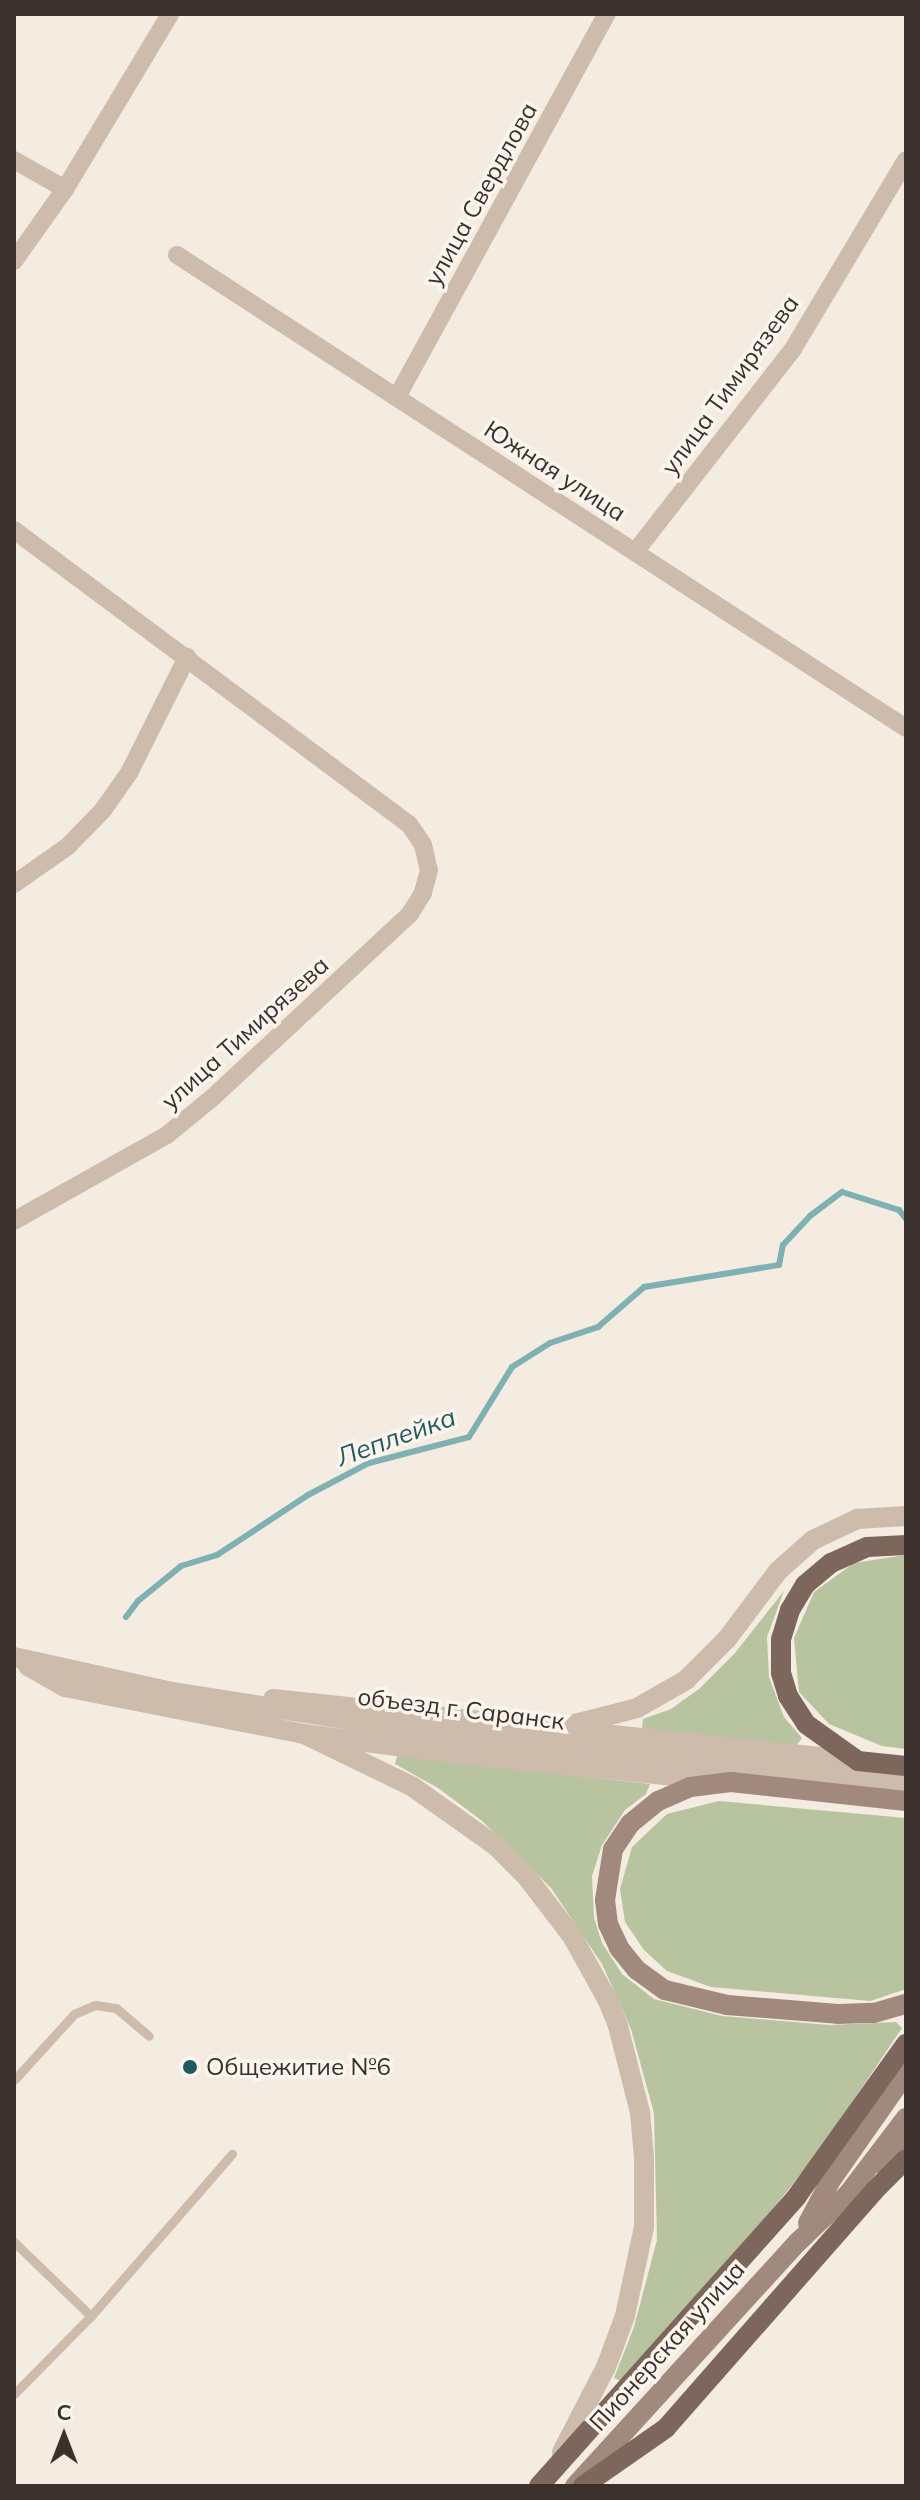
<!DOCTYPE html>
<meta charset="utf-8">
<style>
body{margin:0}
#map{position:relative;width:920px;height:2500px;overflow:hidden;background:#f4ebe1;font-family:Mulish,sans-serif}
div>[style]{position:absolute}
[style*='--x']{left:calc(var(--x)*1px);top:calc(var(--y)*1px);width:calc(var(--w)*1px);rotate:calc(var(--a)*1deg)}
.green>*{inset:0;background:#b8c4a0}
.stream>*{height:6px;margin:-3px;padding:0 3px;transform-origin:3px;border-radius:3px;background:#7fb0b2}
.service>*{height:9px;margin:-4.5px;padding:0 4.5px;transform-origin:4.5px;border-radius:4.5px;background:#cdbbac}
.minor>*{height:18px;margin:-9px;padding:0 9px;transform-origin:9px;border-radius:9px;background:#cdbbac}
.tertiary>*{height:20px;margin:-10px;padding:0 10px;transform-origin:10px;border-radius:10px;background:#cdbbac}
.secondary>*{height:20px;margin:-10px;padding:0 10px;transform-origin:10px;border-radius:10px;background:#a18a7d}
.primary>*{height:20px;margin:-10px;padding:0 10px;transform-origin:10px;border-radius:10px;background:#7d675c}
.dots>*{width:22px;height:22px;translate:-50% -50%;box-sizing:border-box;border:4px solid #fbf5ee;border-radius:50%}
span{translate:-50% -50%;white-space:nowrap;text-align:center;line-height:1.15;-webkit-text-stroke:7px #fbf5ee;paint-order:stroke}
.street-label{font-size:24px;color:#3b302b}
.poi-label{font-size:24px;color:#3b302b}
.left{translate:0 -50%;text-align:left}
.water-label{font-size:26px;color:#1f5a5e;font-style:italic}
.frame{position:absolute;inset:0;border:16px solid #3b302b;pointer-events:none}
.north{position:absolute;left:24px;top:2396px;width:80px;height:80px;-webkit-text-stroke:6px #fbf5ee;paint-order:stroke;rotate:0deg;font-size:22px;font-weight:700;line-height:32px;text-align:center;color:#3b302b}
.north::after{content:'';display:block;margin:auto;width:28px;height:36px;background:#3b302b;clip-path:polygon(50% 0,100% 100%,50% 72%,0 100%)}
</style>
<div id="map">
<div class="green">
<div style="clip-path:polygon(906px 1555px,906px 1749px,882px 1746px,829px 1724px,799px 1692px,794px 1638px,814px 1592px,854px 1563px)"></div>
<div style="clip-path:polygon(784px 1591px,767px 1637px,769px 1677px,784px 1717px,802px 1738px,796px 1746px,642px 1729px,643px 1719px,671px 1709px,699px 1689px,735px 1653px)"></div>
<div style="clip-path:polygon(397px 1756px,650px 1784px,646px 1794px,625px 1810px,602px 1845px,592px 1876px,594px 1918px,602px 1943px,622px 1974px,654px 1999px,722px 2016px,829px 2025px,896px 2022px,902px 2028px,822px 2147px,753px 2234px,621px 2381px,614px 2378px,634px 2327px,657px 2240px,654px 2113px,631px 2029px,602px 1964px,551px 1888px,481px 1820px,438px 1788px,395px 1764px)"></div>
<div style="clip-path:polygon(719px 1801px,906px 1818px,906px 1989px,870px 2001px,711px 1987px,667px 1971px,644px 1950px,625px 1922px,620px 1889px,632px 1847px,667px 1814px)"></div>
</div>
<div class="stream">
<div style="--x:126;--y:1617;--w:20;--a:-53"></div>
<div style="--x:138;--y:1601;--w:55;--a:-39.1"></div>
<div style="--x:181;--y:1566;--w:38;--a:-17"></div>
<div style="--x:217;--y:1555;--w:109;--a:-33.4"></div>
<div style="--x:308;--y:1495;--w:69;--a:-27.7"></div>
<div style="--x:369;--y:1463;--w:103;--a:-14.6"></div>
<div style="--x:469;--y:1437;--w:82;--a:-58.4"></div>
<div style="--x:512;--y:1367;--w:45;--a:-32.3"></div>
<div style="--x:550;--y:1343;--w:51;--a:-18.4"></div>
<div style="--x:598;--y:1327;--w:61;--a:-41"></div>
<div style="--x:644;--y:1287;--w:137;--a:-9.3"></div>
<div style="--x:779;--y:1265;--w:20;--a:-79"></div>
<div style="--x:783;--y:1245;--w:40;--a:-47"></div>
<div style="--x:810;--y:1216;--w:40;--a:-37"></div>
<div style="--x:842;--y:1192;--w:60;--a:17.5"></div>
<div style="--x:899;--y:1210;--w:11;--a:52"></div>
</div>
<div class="service">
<div style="--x:14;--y:2080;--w:89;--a:-47.7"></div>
<div style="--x:74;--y:2014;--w:23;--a:-23"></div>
<div style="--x:95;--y:2005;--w:21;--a:8"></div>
<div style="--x:116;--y:2008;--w:43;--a:40.3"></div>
<div style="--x:14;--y:2242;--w:107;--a:43.9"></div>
<div style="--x:14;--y:2394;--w:110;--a:-45.4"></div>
<div style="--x:91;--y:2316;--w:215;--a:-49"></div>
</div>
<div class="minor">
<div style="--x:14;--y:160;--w:59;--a:29.6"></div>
<div style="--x:177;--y:255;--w:869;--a:32.98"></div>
<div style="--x:14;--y:261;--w:88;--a:-54.7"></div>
<div style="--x:65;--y:189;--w:204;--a:-59"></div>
<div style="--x:397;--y:397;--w:437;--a:-61.3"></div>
<div style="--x:14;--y:530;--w:492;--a:36.7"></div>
<div style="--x:409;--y:824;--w:25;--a:56"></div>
<div style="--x:423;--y:845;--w:26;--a:77"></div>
<div style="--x:429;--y:870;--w:24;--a:105"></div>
<div style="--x:423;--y:893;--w:25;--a:122"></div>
<div style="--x:410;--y:914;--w:270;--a:137.1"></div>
<div style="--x:212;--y:1098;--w:58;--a:140.6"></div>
<div style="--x:167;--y:1135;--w:176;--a:150.7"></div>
<div style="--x:635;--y:552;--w:257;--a:-52.1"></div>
<div style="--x:793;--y:349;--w:220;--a:-59.1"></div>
<div style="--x:14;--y:884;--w:66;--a:-35.1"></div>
<div style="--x:68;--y:846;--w:50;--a:-45.8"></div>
<div style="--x:103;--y:810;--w:45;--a:-54.9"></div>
<div style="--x:129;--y:773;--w:130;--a:-63.4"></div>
</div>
<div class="tertiary">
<div style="--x:14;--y:1657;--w:162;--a:12.5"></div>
<div style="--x:172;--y:1692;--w:309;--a:8.9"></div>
<div style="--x:477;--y:1740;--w:431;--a:5.9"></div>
<div style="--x:28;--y:1666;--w:43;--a:29.6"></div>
<div style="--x:65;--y:1687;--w:244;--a:11.1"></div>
<div style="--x:304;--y:1734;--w:154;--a:7.4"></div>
<div style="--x:457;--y:1754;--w:259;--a:5.8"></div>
<div style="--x:273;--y:1699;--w:588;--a:6.05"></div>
<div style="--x:571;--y:1725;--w:68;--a:-14.4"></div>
<div style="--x:637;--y:1708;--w:56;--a:-29.7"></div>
<div style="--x:686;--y:1680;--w:58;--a:-45"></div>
<div style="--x:727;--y:1639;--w:85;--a:-53.1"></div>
<div style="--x:778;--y:1571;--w:47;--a:-41.5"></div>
<div style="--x:813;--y:1540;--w:49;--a:-25.5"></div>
<div style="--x:857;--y:1519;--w:49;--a:-3.5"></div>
<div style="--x:304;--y:1734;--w:121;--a:25.9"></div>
<div style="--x:413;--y:1787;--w:102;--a:35.4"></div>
<div style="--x:496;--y:1846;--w:42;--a:45"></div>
<div style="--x:526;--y:1876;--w:76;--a:52.5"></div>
<div style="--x:572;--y:1936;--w:74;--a:61"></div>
<div style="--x:608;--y:2001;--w:27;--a:68"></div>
<div style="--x:618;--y:2026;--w:89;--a:75.7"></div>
<div style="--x:640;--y:2112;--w:46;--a:85"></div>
<div style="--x:644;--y:2158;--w:69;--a:90"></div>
<div style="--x:644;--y:2227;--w:91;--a:102.1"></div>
<div style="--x:625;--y:2316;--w:54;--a:110.4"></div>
<div style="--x:606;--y:2367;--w:96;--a:117.4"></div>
</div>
<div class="secondary">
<div style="--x:906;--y:1801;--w:176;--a:-173.8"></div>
<div style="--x:731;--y:1782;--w:41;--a:173"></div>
<div style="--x:690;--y:1787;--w:35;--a:156"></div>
<div style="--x:658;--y:1801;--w:36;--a:141"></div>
<div style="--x:630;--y:1824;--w:30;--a:124"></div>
<div style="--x:613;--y:1849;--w:52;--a:98.9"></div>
<div style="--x:605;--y:1900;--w:24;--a:83"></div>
<div style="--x:608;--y:1924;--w:26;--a:65"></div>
<div style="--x:619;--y:1948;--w:28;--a:51"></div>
<div style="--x:637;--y:1970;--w:34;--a:36"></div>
<div style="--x:665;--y:1990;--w:64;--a:13.6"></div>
<div style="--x:727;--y:2005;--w:111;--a:4.6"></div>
<div style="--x:838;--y:2014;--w:36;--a:-2"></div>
<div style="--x:874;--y:2013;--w:33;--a:-16"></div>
<div style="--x:887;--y:2171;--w:32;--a:-54"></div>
<div style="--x:808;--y:2223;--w:49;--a:-61.9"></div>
<div style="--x:831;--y:2180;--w:131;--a:-55"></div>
<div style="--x:575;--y:2486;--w:331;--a:-47.6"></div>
<div style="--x:798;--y:2242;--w:69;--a:-43.8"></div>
<div style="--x:848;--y:2194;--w:96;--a:-52.7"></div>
</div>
<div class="primary">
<div style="--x:906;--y:1545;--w:39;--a:177"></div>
<div style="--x:867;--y:1547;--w:39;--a:156"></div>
<div style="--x:831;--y:1563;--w:34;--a:140"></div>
<div style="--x:805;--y:1585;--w:29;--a:121"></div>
<div style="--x:790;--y:1610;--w:30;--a:107"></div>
<div style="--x:781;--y:1639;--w:34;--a:90"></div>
<div style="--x:781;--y:1673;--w:24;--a:73"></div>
<div style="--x:788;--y:1696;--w:33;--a:57"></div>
<div style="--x:806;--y:1724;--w:64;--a:35.4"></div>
<div style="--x:858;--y:1761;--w:48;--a:5.9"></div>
<div style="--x:539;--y:2486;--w:388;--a:-48.3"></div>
<div style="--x:797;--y:2196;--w:187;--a:-54.4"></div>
<div style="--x:583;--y:2486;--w:101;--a:-34.9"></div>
<div style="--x:666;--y:2428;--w:315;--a:-48.7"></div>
<div style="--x:874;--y:2191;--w:45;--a:-45"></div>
</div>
<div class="dots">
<div style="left:190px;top:2067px;background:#1f5a5e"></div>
</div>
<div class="street-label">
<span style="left:481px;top:194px;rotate:-61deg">улица Свердлова</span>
<span style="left:730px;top:385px;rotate:-54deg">улица Тимирязева</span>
<span style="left:555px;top:471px;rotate:33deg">Южная улица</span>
<span style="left:245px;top:1033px;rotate:-42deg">улица Тимирязева</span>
<span style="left:461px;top:1709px;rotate:7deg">объезд г. Саранск</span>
<span style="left:667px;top:2346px;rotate:-48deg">Пионерская улица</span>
</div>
<div class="poi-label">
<span class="left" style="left:206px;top:2067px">Общежитие №6</span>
</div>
<div class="water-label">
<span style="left:396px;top:1437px;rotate:-20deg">Леплейка</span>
</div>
<div class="frame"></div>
<div class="north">С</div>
</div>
